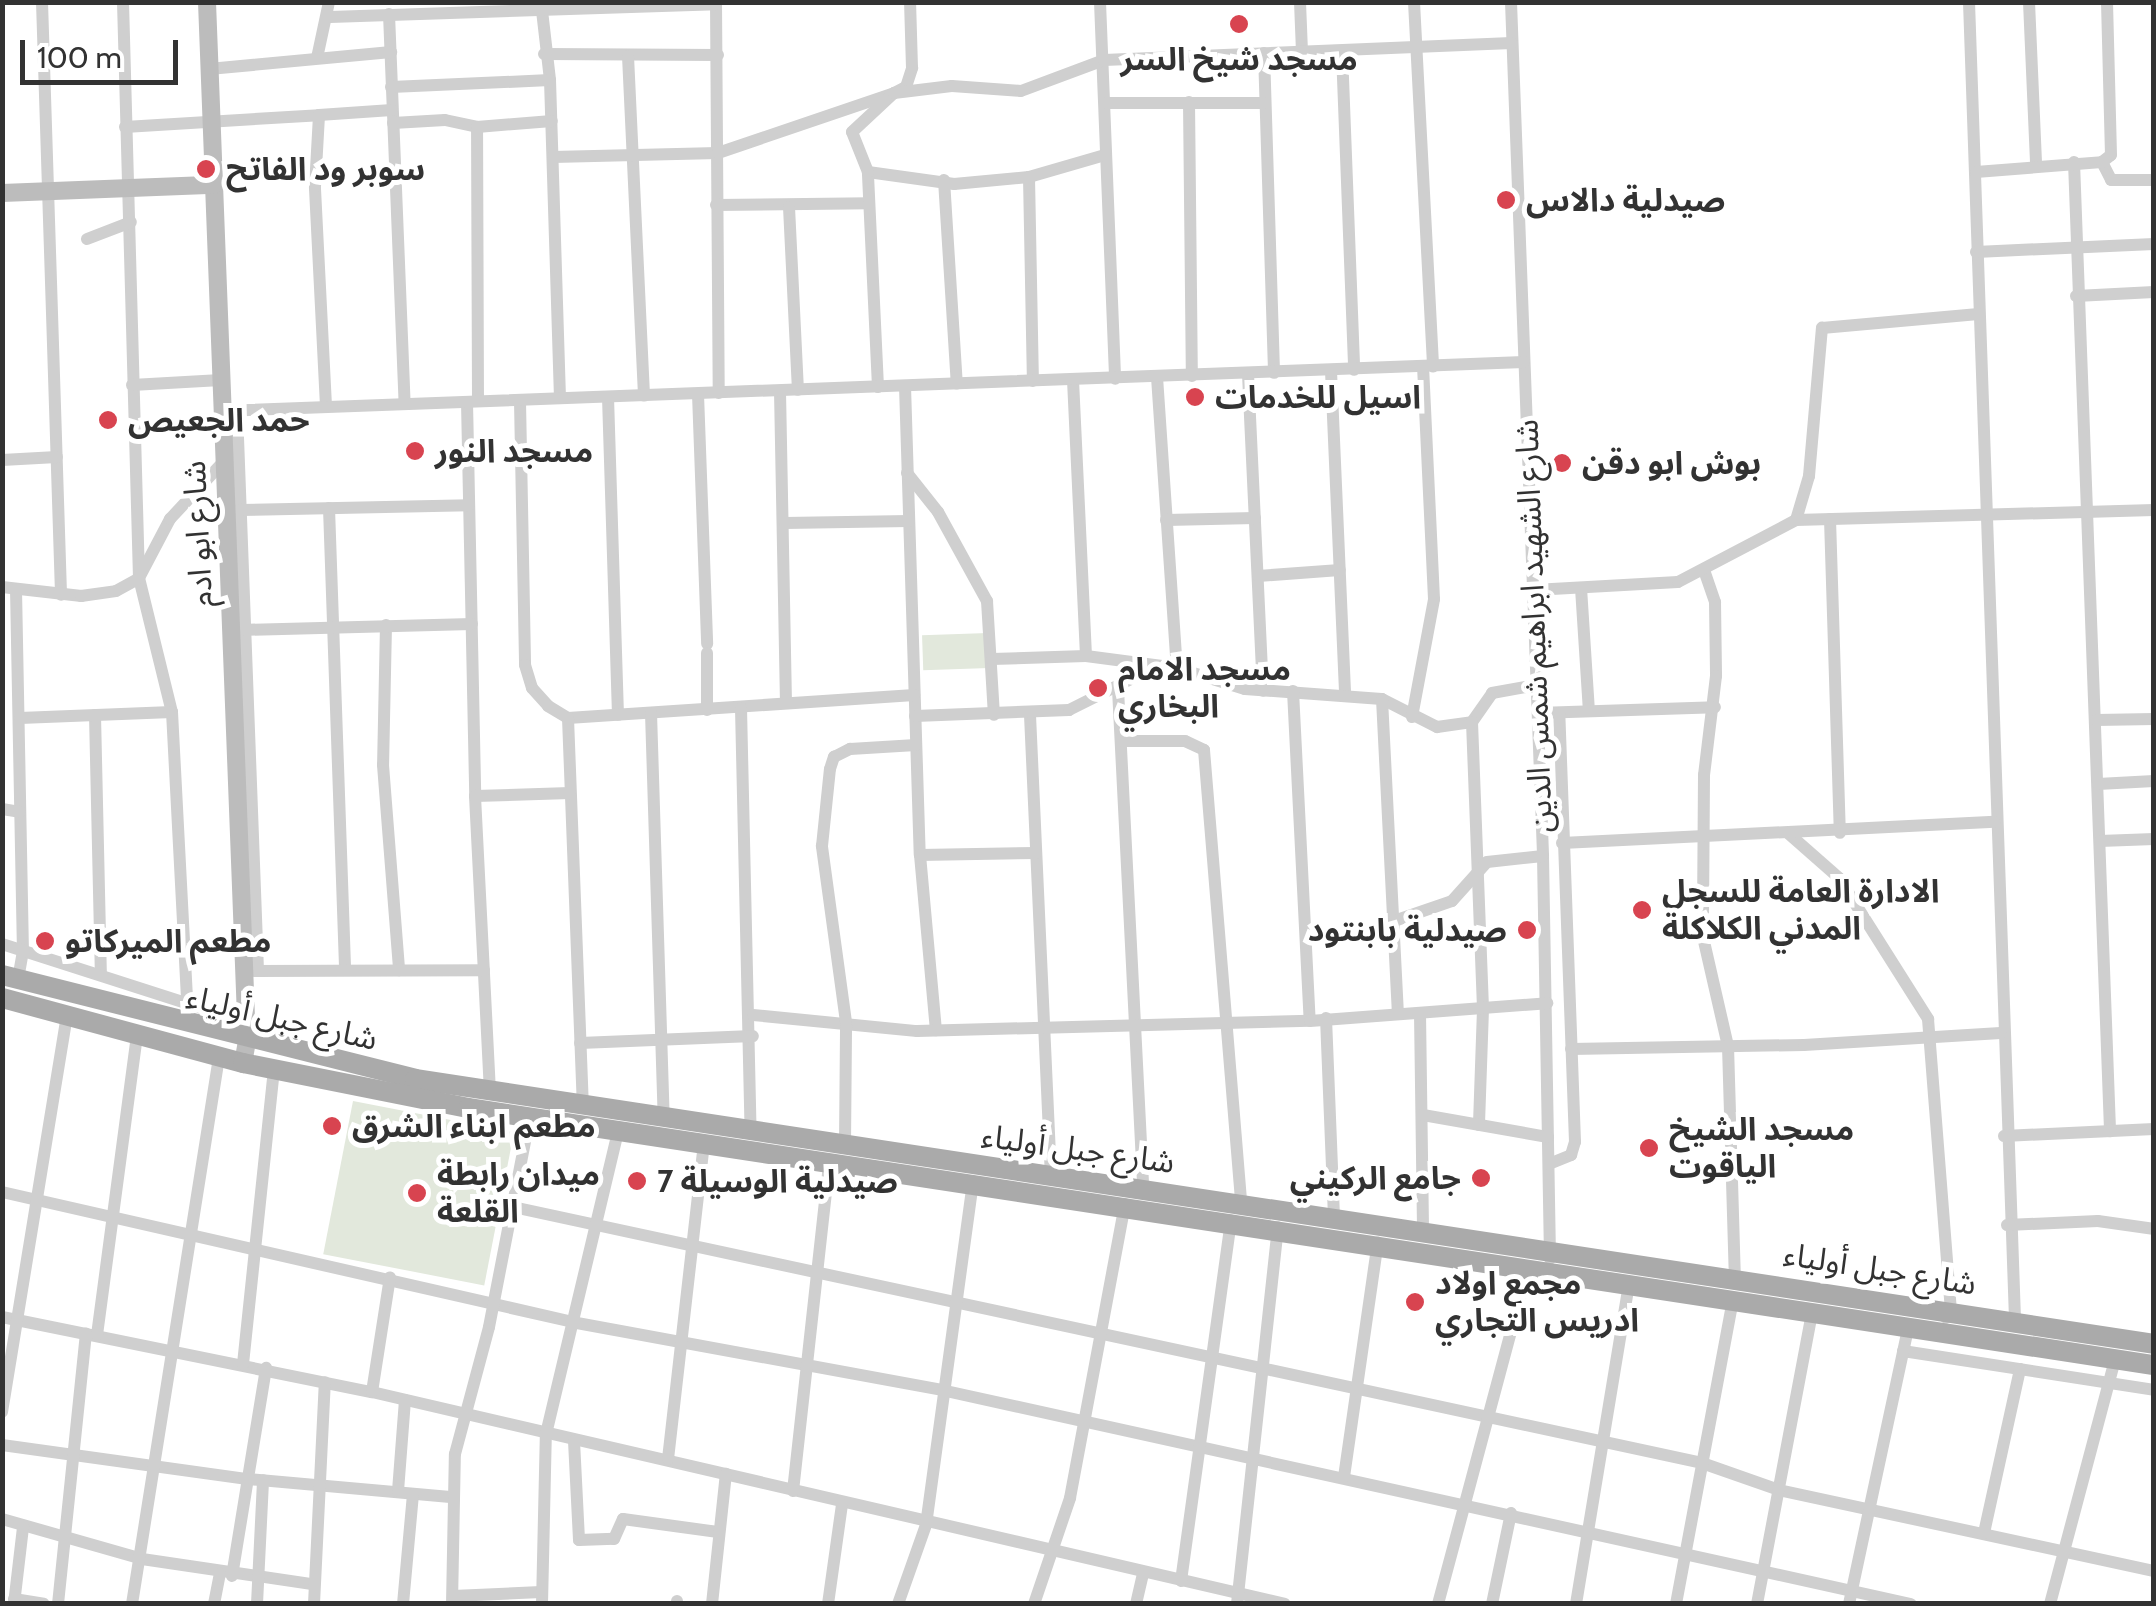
<!DOCTYPE html>
<meta charset="utf-8">
<style>
body{margin:0}
#map{position:relative;width:2156px;height:1606px;overflow:hidden;background:#fff;font-family:Cabin,"Noto Sans Arabic",sans-serif}
div>[style]{position:absolute}
[style*='--x']{left:calc(var(--x)*1px);top:calc(var(--y)*1px);width:calc(var(--w)*1px);rotate:calc(var(--a)*1deg)}
.green>*{inset:0;background:#e2e8dc;transform-origin:0 0}
.street>*{height:12px;margin:-6px;padding:0 6px;transform-origin:6px;border-radius:6px;background:#cfcfcf}
.secondary>*{height:18px;margin:-9px;padding:0 9px;transform-origin:9px;border-radius:9px;background:#bcbcbc}
.primary>*{height:20px;margin:-10px;padding:0 10px;transform-origin:10px;border-radius:10px;background:#aaa}
.dots>*{width:28px;height:28px;translate:-50% -50%;box-sizing:border-box;border:5px solid #fff;border-radius:50%}
span{translate:-50% -50%;white-space:nowrap;text-align:center;line-height:1.15;-webkit-text-stroke:10px #fff;paint-order:stroke}
.poi-label{font-size:32px;color:#323232;font-weight:700}
.left{translate:0 -50%;text-align:left}
.right{translate:-100% -50%;text-align:right}
.street-label{font-size:32px;color:#323232}
.frame{position:absolute;inset:0;border:5px solid #323232;pointer-events:none}
.scale{position:absolute;left:20px;top:40px;width:158px;height:45px;box-sizing:border-box;border:5px solid #323232;border-top:0;padding-left:12px;font-size:30px;line-height:35px;white-space:nowrap;color:#323232;-webkit-text-stroke:8px #fff;paint-order:stroke}
</style>
<div id="map">
<div class="green">
<div style="left:988px;top:633px;width:35px;height:66px;rotate:88deg"></div>
<div style="left:353px;top:1101px;width:164px;height:156px;rotate:11deg"></div>
</div>
<div class="street">
<div style="--x:42;--y:2;--w:593;--a:88.16"></div>
<div style="--x:123;--y:2;--w:576;--a:88.41"></div>
<div style="--x:139;--y:578;--w:138;--a:76.2"></div>
<div style="--x:172;--y:712;--w:290;--a:87"></div>
<div style="--x:541;--y:2;--w:79;--a:83.4"></div>
<div style="--x:550;--y:80;--w:318;--a:88.2"></div>
<div style="--x:716;--y:2;--w:391;--a:89.6"></div>
<div style="--x:1100;--y:2;--w:377;--a:87.7"></div>
<div style="--x:1300;--y:2;--w:50;--a:87.7"></div>
<div style="--x:1414;--y:2;--w:365;--a:87"></div>
<div style="--x:1511;--y:2;--w:855;--a:87.85"></div>
<div style="--x:1543;--y:856;--w:403;--a:89"></div>
<div style="--x:1969;--y:2;--w:1320;--a:88"></div>
<div style="--x:2029;--y:2;--w:163;--a:87.5"></div>
<div style="--x:389;--y:14;--w:390;--a:87.7"></div>
<div style="--x:330;--y:17;--w:386;--a:-1.9"></div>
<div style="--x:1342;--y:52;--w:318;--a:87.8"></div>
<div style="--x:1264;--y:53;--w:320;--a:88.2"></div>
<div style="--x:544;--y:54;--w:174;--a:0.3"></div>
<div style="--x:628;--y:56;--w:340;--a:87.3"></div>
<div style="--x:317;--y:58;--w:57;--a:-77.9"></div>
<div style="--x:209;--y:69;--w:183;--a:-5.3"></div>
<div style="--x:391;--y:87;--w:159;--a:-2.5"></div>
<div style="--x:1189;--y:102;--w:274;--a:89.4"></div>
<div style="--x:1105;--y:103;--w:160;--a:0"></div>
<div style="--x:393;--y:123;--w:52;--a:-3.3"></div>
<div style="--x:445;--y:120;--w:33;--a:12"></div>
<div style="--x:125;--y:127;--w:194;--a:-3.5"></div>
<div style="--x:553;--y:157;--w:165;--a:-1.4"></div>
<div style="--x:718;--y:153;--w:186;--a:-18.8"></div>
<div style="--x:894;--y:93;--w:13;--a:-27"></div>
<div style="--x:906;--y:87;--w:20;--a:-72"></div>
<div style="--x:912;--y:68;--w:66;--a:-91.7"></div>
<div style="--x:2074;--y:162;--w:970;--a:87.87"></div>
<div style="--x:2102;--y:162;--w:20;--a:63"></div>
<div style="--x:2111;--y:180;--w:43;--a:0"></div>
<div style="--x:868;--y:172;--w:87;--a:7.9"></div>
<div style="--x:954;--y:184;--w:75;--a:-5.3"></div>
<div style="--x:1029;--y:177;--w:79;--a:-16.1"></div>
<div style="--x:1976;--y:172;--w:126;--a:-4.5"></div>
<div style="--x:2102;--y:162;--w:11;--a:-38"></div>
<div style="--x:2111;--y:155;--w:153;--a:-91.5"></div>
<div style="--x:1029;--y:177;--w:204;--a:88.9"></div>
<div style="--x:944;--y:180;--w:204;--a:86.4"></div>
<div style="--x:716;--y:205;--w:153;--a:-0.7"></div>
<div style="--x:789;--y:207;--w:183;--a:87.2"></div>
<div style="--x:87;--y:239;--w:47;--a:-21.1"></div>
<div style="--x:1976;--y:252;--w:178;--a:-2.6"></div>
<div style="--x:2076;--y:296;--w:78;--a:-2.9"></div>
<div style="--x:1331;--y:371;--w:322;--a:87.5"></div>
<div style="--x:1248;--y:374;--w:317;--a:87.3"></div>
<div style="--x:1157;--y:377;--w:292;--a:86.1"></div>
<div style="--x:1177;--y:668;--w:71;--a:17.2"></div>
<div style="--x:1245;--y:689;--w:137;--a:4.2"></div>
<div style="--x:1382;--y:699;--w:62;--a:27"></div>
<div style="--x:1437;--y:727;--w:35;--a:-8"></div>
<div style="--x:1472;--y:722;--w:35;--a:-55"></div>
<div style="--x:1492;--y:693;--w:46;--a:-10.1"></div>
<div style="--x:1073;--y:380;--w:276;--a:87.3"></div>
<div style="--x:132;--y:385;--w:89;--a:-3.2"></div>
<div style="--x:905;--y:386;--w:469;--a:88.2"></div>
<div style="--x:920;--y:855;--w:176;--a:84.8"></div>
<div style="--x:878;--y:387;--w:215;--a:-92.7"></div>
<div style="--x:868;--y:172;--w:43;--a:-111.8"></div>
<div style="--x:852;--y:132;--w:57;--a:-42.9"></div>
<div style="--x:894;--y:93;--w:58;--a:-6.9"></div>
<div style="--x:952;--y:86;--w:69;--a:4.1"></div>
<div style="--x:1021;--y:91;--w:89;--a:-20.5"></div>
<div style="--x:1104;--y:60;--w:408;--a:-2.4"></div>
<div style="--x:780;--y:391;--w:312;--a:88.9"></div>
<div style="--x:698;--y:394;--w:250;--a:87.9"></div>
<div style="--x:608;--y:397;--w:318;--a:88.2"></div>
<div style="--x:478;--y:401;--w:274;--a:-90.2"></div>
<div style="--x:477;--y:127;--w:75;--a:-4.6"></div>
<div style="--x:520;--y:401;--w:264;--a:88.9"></div>
<div style="--x:525;--y:665;--w:24;--a:73"></div>
<div style="--x:532;--y:688;--w:24;--a:48"></div>
<div style="--x:548;--y:706;--w:23;--a:31"></div>
<div style="--x:568;--y:718;--w:347;--a:-3.8"></div>
<div style="--x:467;--y:402;--w:394;--a:88.8"></div>
<div style="--x:475;--y:796;--w:293;--a:87.1"></div>
<div style="--x:326;--y:406;--w:219;--a:-92.9"></div>
<div style="--x:315;--y:187;--w:72;--a:-86.8"></div>
<div style="--x:319;--y:115;--w:73;--a:-3.9"></div>
<div style="--x:222;--y:411;--w:1303;--a:-2.16"></div>
<div style="--x:237;--y:411;--w:559;--a:87.85"></div>
<div style="--x:2;--y:460;--w:55;--a:-3.1"></div>
<div style="--x:907;--y:473;--w:50;--a:51.5"></div>
<div style="--x:938;--y:512;--w:102;--a:61.2"></div>
<div style="--x:987;--y:601;--w:114;--a:86.5"></div>
<div style="--x:329;--y:508;--w:462;--a:88"></div>
<div style="--x:239;--y:510;--w:230;--a:-1.2"></div>
<div style="--x:1830;--y:519;--w:314;--a:88.2"></div>
<div style="--x:1166;--y:520;--w:89;--a:-1.3"></div>
<div style="--x:1796;--y:520;--w:46;--a:-73.5"></div>
<div style="--x:1809;--y:476;--w:149;--a:-85"></div>
<div style="--x:1822;--y:328;--w:157;--a:-5.1"></div>
<div style="--x:785;--y:523;--w:124;--a:-0.9"></div>
<div style="--x:1704;--y:570;--w:34;--a:71"></div>
<div style="--x:1715;--y:602;--w:74;--a:89.2"></div>
<div style="--x:1716;--y:676;--w:100;--a:96.9"></div>
<div style="--x:1704;--y:775;--w:162;--a:90.4"></div>
<div style="--x:1703;--y:937;--w:112;--a:77.1"></div>
<div style="--x:1728;--y:1046;--w:232;--a:88.3"></div>
<div style="--x:1258;--y:576;--w:82;--a:-4.2"></div>
<div style="--x:2;--y:587;--w:80;--a:6.5"></div>
<div style="--x:81;--y:596;--w:35;--a:-8"></div>
<div style="--x:116;--y:591;--w:26;--a:-29"></div>
<div style="--x:139;--y:578;--w:67;--a:-62.3"></div>
<div style="--x:170;--y:519;--w:79;--a:-47"></div>
<div style="--x:1581;--y:588;--w:123;--a:86.3"></div>
<div style="--x:16;--y:589;--w:362;--a:88.9"></div>
<div style="--x:23;--y:951;--w:29;--a:100"></div>
<div style="--x:1534;--y:590;--w:144;--a:-3.2"></div>
<div style="--x:1678;--y:582;--w:133;--a:-27.7"></div>
<div style="--x:1796;--y:520;--w:358;--a:-1.6"></div>
<div style="--x:386;--y:625;--w:140;--a:91.2"></div>
<div style="--x:383;--y:765;--w:206;--a:85.5"></div>
<div style="--x:240;--y:630;--w:232;--a:-1.5"></div>
<div style="--x:992;--y:659;--w:94;--a:-1.8"></div>
<div style="--x:1086;--y:656;--w:92;--a:7.5"></div>
<div style="--x:1118;--y:689;--w:500;--a:87.1"></div>
<div style="--x:1293;--y:691;--w:330;--a:87.1"></div>
<div style="--x:1382;--y:699;--w:315;--a:87.1"></div>
<div style="--x:741;--y:708;--w:425;--a:88.7"></div>
<div style="--x:707;--y:710;--w:57;--a:-90"></div>
<div style="--x:651;--y:713;--w:405;--a:88.2"></div>
<div style="--x:1538;--y:713;--w:177;--a:-1.9"></div>
<div style="--x:95;--y:715;--w:260;--a:88.7"></div>
<div style="--x:1030;--y:715;--w:460;--a:87.4"></div>
<div style="--x:915;--y:716;--w:154;--a:-2.2"></div>
<div style="--x:1069;--y:710;--w:98;--a:-26.6"></div>
<div style="--x:1412;--y:717;--w:120;--a:-79.4"></div>
<div style="--x:1434;--y:599;--w:231;--a:-92.7"></div>
<div style="--x:20;--y:718;--w:152;--a:-2.3"></div>
<div style="--x:568;--y:718;--w:387;--a:87.8"></div>
<div style="--x:2096;--y:720;--w:58;--a:-1"></div>
<div style="--x:1472;--y:722;--w:287;--a:87.8"></div>
<div style="--x:1483;--y:1009;--w:116;--a:92"></div>
<div style="--x:1121;--y:741;--w:64;--a:0"></div>
<div style="--x:1185;--y:741;--w:21;--a:25"></div>
<div style="--x:1204;--y:750;--w:455;--a:85.3"></div>
<div style="--x:2098;--y:784;--w:56;--a:-3.1"></div>
<div style="--x:475;--y:796;--w:95;--a:-1.8"></div>
<div style="--x:2;--y:809;--w:18;--a:9"></div>
<div style="--x:1789;--y:834;--w:67;--a:41.3"></div>
<div style="--x:1839;--y:878;--w:167;--a:57.7"></div>
<div style="--x:1928;--y:1019;--w:291;--a:85.5"></div>
<div style="--x:1951;--y:1309;--w:10;--a:119"></div>
<div style="--x:2100;--y:841;--w:54;--a:-2.1"></div>
<div style="--x:1562;--y:843;--w:433;--a:-2.8"></div>
<div style="--x:920;--y:855;--w:116;--a:-1"></div>
<div style="--x:1394;--y:921;--w:61;--a:-19"></div>
<div style="--x:1452;--y:901;--w:52;--a:-48.1"></div>
<div style="--x:1487;--y:862;--w:56;--a:-6.1"></div>
<div style="--x:2;--y:944;--w:255;--a:17.8"></div>
<div style="--x:254;--y:971;--w:230;--a:-0.2"></div>
<div style="--x:1420;--y:1013;--w:217;--a:89.2"></div>
<div style="--x:753;--y:1015;--w:165;--a:5.6"></div>
<div style="--x:917;--y:1031;--w:393;--a:-1.5"></div>
<div style="--x:1310;--y:1021;--w:238;--a:-4.3"></div>
<div style="--x:1326;--y:1018;--w:199;--a:87.7"></div>
<div style="--x:580;--y:1043;--w:173;--a:-2.3"></div>
<div style="--x:1571;--y:1049;--w:233;--a:-1"></div>
<div style="--x:1804;--y:1045;--w:197;--a:-3.5"></div>
<div style="--x:1423;--y:1115;--w:127;--a:10"></div>
<div style="--x:2004;--y:1136;--w:150;--a:-2.7"></div>
<div style="--x:845;--y:1145;--w:123;--a:-89.5"></div>
<div style="--x:846;--y:1022;--w:178;--a:-97.8"></div>
<div style="--x:822;--y:846;--w:77;--a:-84.1"></div>
<div style="--x:830;--y:769;--w:13;--a:-72"></div>
<div style="--x:834;--y:757;--w:18;--a:-27"></div>
<div style="--x:850;--y:749;--w:66;--a:-3.5"></div>
<div style="--x:1549;--y:1164;--w:24;--a:-22"></div>
<div style="--x:1571;--y:1155;--w:14;--a:-73"></div>
<div style="--x:1575;--y:1142;--w:429;--a:-92.1"></div>
<div style="--x:2;--y:1192;--w:590;--a:12.83"></div>
<div style="--x:577;--y:1323;--w:375;--a:10.4"></div>
<div style="--x:946;--y:1391;--w:988;--a:12.45"></div>
<div style="--x:513;--y:1207;--w:1216;--a:12.15"></div>
<div style="--x:1702;--y:1463;--w:82;--a:19.3"></div>
<div style="--x:1779;--y:1490;--w:384;--a:12.2"></div>
<div style="--x:2007;--y:1225;--w:91;--a:-2.5"></div>
<div style="--x:2098;--y:1221;--w:57;--a:8.1"></div>
<div style="--x:2;--y:1317;--w:378;--a:11.5"></div>
<div style="--x:372;--y:1392;--w:937;--a:13.07"></div>
<div style="--x:97;--y:1335;--w:301;--a:-82.4"></div>
<div style="--x:1903;--y:1351;--w:254;--a:8.8"></div>
<div style="--x:243;--y:1364;--w:296;--a:-84"></div>
<div style="--x:372;--y:1392;--w:116;--a:-81.1"></div>
<div style="--x:2;--y:1412;--w:400;--a:-80.7"></div>
<div style="--x:574;--y:1441;--w:99;--a:87.1"></div>
<div style="--x:579;--y:1540;--w:35;--a:-2"></div>
<div style="--x:614;--y:1539;--w:22;--a:-66"></div>
<div style="--x:623;--y:1519;--w:96;--a:7.8"></div>
<div style="--x:2;--y:1445;--w:248;--a:7.9"></div>
<div style="--x:248;--y:1479;--w:203;--a:5.1"></div>
<div style="--x:668;--y:1459;--w:317;--a:-83.5"></div>
<div style="--x:1344;--y:1477;--w:237;--a:-81.8"></div>
<div style="--x:398;--y:1491;--w:91;--a:-85.6"></div>
<div style="--x:793;--y:1491;--w:330;--a:-83.7"></div>
<div style="--x:2;--y:1519;--w:146;--a:15.9"></div>
<div style="--x:142;--y:1559;--w:172;--a:8.4"></div>
<div style="--x:1984;--y:1533;--w:168;--a:-77.6"></div>
<div style="--x:232;--y:1576;--w:211;--a:-80.7"></div>
<div style="--x:1181;--y:1581;--w:364;--a:-82.1"></div>
<div style="--x:453;--y:1596;--w:88;--a:-2.6"></div>
<div style="--x:14;--y:1599;--w:30;--a:9"></div>
<div style="--x:14;--y:1604;--w:78;--a:-83.3"></div>
<div style="--x:58;--y:1604;--w:272;--a:-84.1"></div>
<div style="--x:132;--y:1604;--w:554;--a:-80.96"></div>
<div style="--x:214;--y:1604;--w:31;--a:-79"></div>
<div style="--x:257;--y:1604;--w:124;--a:-87.2"></div>
<div style="--x:314;--y:1604;--w:222;--a:-87.2"></div>
<div style="--x:403;--y:1604;--w:110;--a:-84.8"></div>
<div style="--x:452;--y:1604;--w:150;--a:-88.9"></div>
<div style="--x:455;--y:1454;--w:131;--a:-75"></div>
<div style="--x:489;--y:1327;--w:214;--a:-79"></div>
<div style="--x:542;--y:1604;--w:170;--a:-88.7"></div>
<div style="--x:546;--y:1434;--w:311;--a:-76.6"></div>
<div style="--x:677;--y:1604;--w:3;--a:-90"></div>
<div style="--x:712;--y:1604;--w:131;--a:-83.9"></div>
<div style="--x:828;--y:1604;--w:100;--a:-82"></div>
<div style="--x:898;--y:1604;--w:84;--a:-70.5"></div>
<div style="--x:926;--y:1525;--w:347;--a:-82.2"></div>
<div style="--x:1034;--y:1604;--w:112;--a:-71.2"></div>
<div style="--x:1070;--y:1498;--w:299;--a:-79.4"></div>
<div style="--x:1136;--y:1604;--w:32;--a:-77"></div>
<div style="--x:1237;--y:1604;--w:379;--a:-83.8"></div>
<div style="--x:1438;--y:1604;--w:348;--a:-75"></div>
<div style="--x:1492;--y:1604;--w:93;--a:-78.2"></div>
<div style="--x:1576;--y:1604;--w:325;--a:-80.6"></div>
<div style="--x:1676;--y:1604;--w:310;--a:-79.4"></div>
<div style="--x:1757;--y:1604;--w:296;--a:-79.3"></div>
<div style="--x:1849;--y:1604;--w:281;--a:-77.9"></div>
<div style="--x:2050;--y:1604;--w:253;--a:-75.1"></div>
</div>
<div class="secondary">
<div style="--x:207;--y:2;--w:1040;--a:87.8"></div>
<div style="--x:247;--y:1041;--w:22;--a:100"></div>
<div style="--x:2;--y:193;--w:212;--a:-2.2"></div>
</div>
<div class="primary">
<div style="--x:2;--y:975;--w:426;--a:14.1"></div>
<div style="--x:415;--y:1079;--w:1759;--a:8.66"></div>
<div style="--x:2;--y:998;--w:250;--a:15.1"></div>
<div style="--x:243;--y:1063;--w:229;--a:11.3"></div>
<div style="--x:468;--y:1108;--w:1705;--a:8.67"></div>
</div>
<div class="dots">
<div style="left:1239px;top:24px;background:#d84450"></div>
<div style="left:206px;top:169px;background:#d84450"></div>
<div style="left:1506px;top:200px;background:#d84450"></div>
<div style="left:1195px;top:397px;background:#d84450"></div>
<div style="left:108px;top:420px;background:#d84450"></div>
<div style="left:415px;top:451px;background:#d84450"></div>
<div style="left:1562px;top:463px;background:#d84450"></div>
<div style="left:1098px;top:688px;background:#d84450"></div>
<div style="left:1642px;top:910px;background:#d84450"></div>
<div style="left:1527px;top:930px;background:#d84450"></div>
<div style="left:45px;top:941px;background:#d84450"></div>
<div style="left:332px;top:1126px;background:#d84450"></div>
<div style="left:1649px;top:1148px;background:#d84450"></div>
<div style="left:1481px;top:1178px;background:#d84450"></div>
<div style="left:637px;top:1181px;background:#d84450"></div>
<div style="left:417px;top:1193px;background:#d84450"></div>
<div style="left:1415px;top:1302px;background:#d84450"></div>
</div>
<div class="poi-label">
<span style="left:1239px;top:59px">مسجد شيخ السر</span>
<span class="left" style="left:226px;top:169px">سوبر ود الفاتح</span>
<span class="left" style="left:1526px;top:200px">صيدلية دالاس</span>
<span class="left" style="left:1215px;top:397px">اسيل للخدمات</span>
<span class="left" style="left:128px;top:420px">حمد الجعيص</span>
<span class="left" style="left:435px;top:451px">مسجد النور</span>
<span class="left" style="left:1582px;top:463px">بوش ابو دقن</span>
<span class="left" style="left:1118px;top:688px">مسجد الامام<br>البخاري</span>
<span class="left" style="left:1662px;top:910px">الادارة العامة للسجل<br>المدني الكلاكلة</span>
<span class="right" style="left:1507px;top:930px">صيدلية بابنتود</span>
<span class="left" style="left:65px;top:941px">مطعم الميركاتو</span>
<span class="left" style="left:352px;top:1126px">مطعم ابناء الشرق</span>
<span class="left" style="left:1669px;top:1148px">مسجد الشيخ<br>الياقوت</span>
<span class="left" style="left:437px;top:1193px">ميدان رابطة<br>القلعة</span>
<span class="right" style="left:1461px;top:1178px">جامع الركيني</span>
<span class="left" style="left:657px;top:1181px">صيدلية الوسيلة 7</span>
<span class="left" style="left:1435px;top:1302px">مجمع اولاد<br>ادريس التجاري</span>
</div>
<div class="street-label">
<span style="left:198px;top:534px;rotate:-93deg">شارع ابو ادم</span>
<span style="left:1534px;top:626px;rotate:-92deg">شارع الشهيد ابراهيم شمس الدين</span>
<span style="left:282px;top:1018px;rotate:13deg">شارع جبل أولياء</span>
<span style="left:1078px;top:1149px;rotate:8deg">شارع جبل أولياء</span>
<span style="left:1880px;top:1269px;rotate:9deg">شارع جبل أولياء</span>
</div>
<div class="frame"></div>
<div class="scale">100 m</div>
</div>
